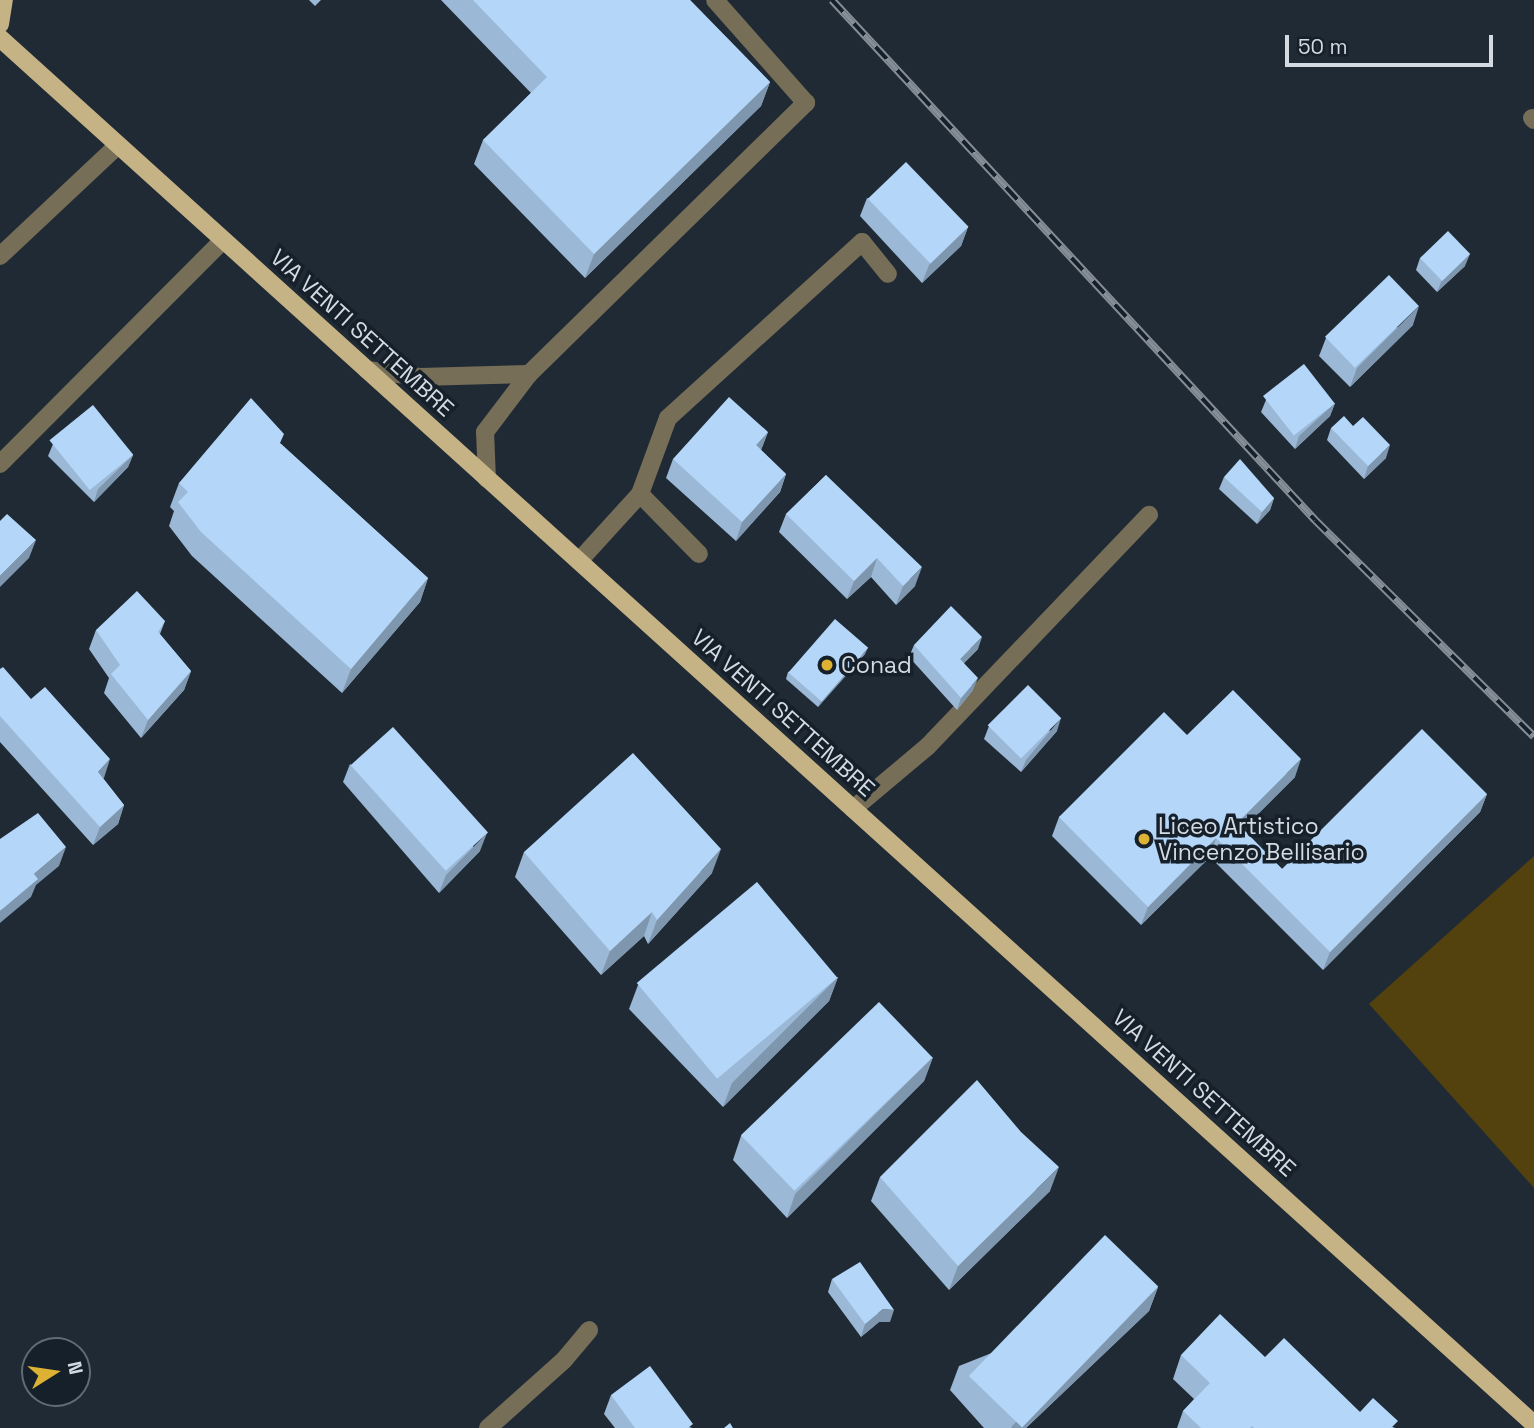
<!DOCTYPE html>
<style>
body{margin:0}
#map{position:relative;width:1534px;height:1428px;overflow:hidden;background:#1f2a34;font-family:"Space Grotesk",sans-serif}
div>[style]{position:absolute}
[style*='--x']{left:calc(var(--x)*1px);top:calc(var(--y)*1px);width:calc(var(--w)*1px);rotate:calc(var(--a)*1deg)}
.green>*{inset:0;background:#54420e}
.minor>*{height:18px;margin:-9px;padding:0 9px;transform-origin:9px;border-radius:9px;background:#776e58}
.major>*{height:18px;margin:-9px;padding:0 9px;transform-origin:9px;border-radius:9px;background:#c6b385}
.rail>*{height:8px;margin-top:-4px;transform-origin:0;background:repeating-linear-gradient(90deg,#16202a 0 16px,#858e96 0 32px);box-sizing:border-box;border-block:2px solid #858e96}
.wall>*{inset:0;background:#9bb8d6}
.shaded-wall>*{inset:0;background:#7e96ae}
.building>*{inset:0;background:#b4d6f9;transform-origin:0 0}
.dots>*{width:19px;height:19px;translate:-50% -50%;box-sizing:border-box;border:4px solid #16202a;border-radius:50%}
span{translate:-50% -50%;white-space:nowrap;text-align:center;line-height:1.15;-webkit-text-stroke:7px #16202a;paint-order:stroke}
.street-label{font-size:23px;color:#d3dae1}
.poi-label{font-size:23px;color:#d3dae1}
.left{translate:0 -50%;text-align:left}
.north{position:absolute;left:21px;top:1337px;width:70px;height:70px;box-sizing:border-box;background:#16202a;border:2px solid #626a73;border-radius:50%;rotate:78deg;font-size:19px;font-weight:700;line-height:28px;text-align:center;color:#d3dae1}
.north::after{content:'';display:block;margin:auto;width:24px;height:32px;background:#ddb133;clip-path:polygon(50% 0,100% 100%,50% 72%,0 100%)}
.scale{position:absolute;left:1285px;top:35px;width:208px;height:32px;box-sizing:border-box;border:4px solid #d3dae1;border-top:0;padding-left:9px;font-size:21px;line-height:24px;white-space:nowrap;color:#d3dae1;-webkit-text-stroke:5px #16202a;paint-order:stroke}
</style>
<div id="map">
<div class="green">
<div style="clip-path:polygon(1534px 856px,1534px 1188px,1369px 1004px)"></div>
</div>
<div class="minor">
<div style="--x:1532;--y:118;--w:3;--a:45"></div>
<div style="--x:0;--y:256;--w:159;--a:-43.2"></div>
<div style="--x:367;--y:370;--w:53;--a:7.5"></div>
<div style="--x:420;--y:377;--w:109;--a:-1.6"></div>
<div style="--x:0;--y:464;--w:315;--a:-45.1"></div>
<div style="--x:487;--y:479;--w:47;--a:-92.4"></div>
<div style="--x:485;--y:432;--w:73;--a:-52.8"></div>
<div style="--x:529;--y:374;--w:388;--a:-44.4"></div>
<div style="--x:806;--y:103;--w:137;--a:-131.5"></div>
<div style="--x:640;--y:494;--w:81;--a:-69.8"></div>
<div style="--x:668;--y:418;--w:262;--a:-42.2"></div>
<div style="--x:862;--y:242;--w:41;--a:50.9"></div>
<div style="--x:579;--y:561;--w:91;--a:-47.7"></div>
<div style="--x:640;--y:494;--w:84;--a:45.5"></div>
<div style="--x:853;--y:809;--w:98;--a:-40"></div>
<div style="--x:928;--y:746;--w:320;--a:-46.3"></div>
<div style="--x:488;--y:1428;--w:102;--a:-41.8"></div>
<div style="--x:564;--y:1360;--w:39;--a:-50"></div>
</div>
<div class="major">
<div style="--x:0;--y:24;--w:24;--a:-81"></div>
<div style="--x:0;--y:38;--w:2067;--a:42.1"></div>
</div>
<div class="rail">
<div style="--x:832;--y:0;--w:710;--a:47.11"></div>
<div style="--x:1315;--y:520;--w:308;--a:44.7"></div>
</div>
<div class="wall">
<div style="clip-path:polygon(309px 0,321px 0,315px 6px)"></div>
<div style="clip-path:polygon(441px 0,690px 0,770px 82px,761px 106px,585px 278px,474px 164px,483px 140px,531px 93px)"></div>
<div style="clip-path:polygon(867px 198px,968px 227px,961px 246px,922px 283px,860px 216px)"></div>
<div style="clip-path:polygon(1420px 258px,1465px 266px,1437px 292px,1416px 270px)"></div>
<div style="clip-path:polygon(1413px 325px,1350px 387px,1319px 356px,1326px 338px)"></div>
<div style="clip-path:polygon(1266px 400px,1335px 403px,1330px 416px,1295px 449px,1261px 412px)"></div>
<div style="clip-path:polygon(1353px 426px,1386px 458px,1364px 479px,1327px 440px,1331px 428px)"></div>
<div style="clip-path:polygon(768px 432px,761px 450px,786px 474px,780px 492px,736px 541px,666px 478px,673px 459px)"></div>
<div style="clip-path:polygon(53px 444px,133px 455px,128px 467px,94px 502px,48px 456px)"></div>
<div style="clip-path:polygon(281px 444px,428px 578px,420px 602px,342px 693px,192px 556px,169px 526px,174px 511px,170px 507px,179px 483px)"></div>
<div style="clip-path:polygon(826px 475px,915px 586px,896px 605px,871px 577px,847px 599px,779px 532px,786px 514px)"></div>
<div style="clip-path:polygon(1224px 477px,1274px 498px,1270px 510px,1257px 524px,1219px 489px)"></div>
<div style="clip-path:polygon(165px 621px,160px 634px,191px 671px,184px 690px,141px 738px,104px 693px,109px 678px,89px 649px,96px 630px)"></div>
<div style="clip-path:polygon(914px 645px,978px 649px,964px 663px,973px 690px,957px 710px,909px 657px)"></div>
<div style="clip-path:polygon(865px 654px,818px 707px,786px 679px,788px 672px)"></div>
<div style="clip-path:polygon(0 669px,104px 778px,103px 778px,124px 805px,118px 824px,93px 845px,0 742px)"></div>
<div style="clip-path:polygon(989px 726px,1057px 731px,1021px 772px,984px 739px)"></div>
<div style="clip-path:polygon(1187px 735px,1295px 777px,1243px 829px,1282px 869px,1487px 794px,1480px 812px,1323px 970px,1210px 857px,1141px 925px,1052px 836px,1059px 817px)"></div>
<div style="clip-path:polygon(350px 764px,480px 851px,439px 893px,343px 782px)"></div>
<div style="clip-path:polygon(524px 852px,712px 873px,648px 944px,644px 936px,601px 975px,515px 877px)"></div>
<div style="clip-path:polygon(838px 977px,829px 1001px,723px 1107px,629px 1009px,638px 985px)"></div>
<div style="clip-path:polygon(933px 1057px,924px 1081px,787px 1218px,733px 1160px,741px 1136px)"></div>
<div style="clip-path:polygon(880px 1177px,1050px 1191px,949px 1290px,871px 1201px)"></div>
<div style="clip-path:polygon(832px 1279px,890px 1322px,879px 1322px,861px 1337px,828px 1292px)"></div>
<div style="clip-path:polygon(1158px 1287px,1149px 1311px,1026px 1428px,984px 1428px,950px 1390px,959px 1366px)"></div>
<div style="clip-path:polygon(1181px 1355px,1265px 1357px,1360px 1412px,1395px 1428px,1177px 1428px,1183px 1411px,1194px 1399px,1173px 1379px)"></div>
<div style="clip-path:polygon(611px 1395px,692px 1428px,615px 1428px,604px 1414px)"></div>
</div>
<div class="shaded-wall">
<div style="clip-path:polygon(770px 82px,761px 106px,585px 278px,594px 254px)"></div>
<div style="clip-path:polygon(968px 227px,961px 246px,922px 283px,929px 265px)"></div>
<div style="clip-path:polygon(1470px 254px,1465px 266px,1437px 292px,1442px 280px)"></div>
<div style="clip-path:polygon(1419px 306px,1413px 325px,1350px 387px,1357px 368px)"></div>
<div style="clip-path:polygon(1335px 403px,1330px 416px,1295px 449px,1299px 436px)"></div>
<div style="clip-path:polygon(768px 432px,761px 450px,756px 445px)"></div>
<div style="clip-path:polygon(1390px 445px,1386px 458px,1364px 479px,1368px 466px)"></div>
<div style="clip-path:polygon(133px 455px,128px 467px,94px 502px,98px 489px)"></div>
<div style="clip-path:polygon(786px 474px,780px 492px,736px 541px,742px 522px)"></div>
<div style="clip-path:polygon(1274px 498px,1270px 510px,1257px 524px,1262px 512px)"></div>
<div style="clip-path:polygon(36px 540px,29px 558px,0 587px,0 576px)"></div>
<div style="clip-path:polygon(877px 558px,871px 577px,847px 599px,854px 581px)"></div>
<div style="clip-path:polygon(922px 567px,915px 586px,896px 605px,903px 586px)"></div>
<div style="clip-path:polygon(428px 578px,420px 602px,342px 693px,351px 669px)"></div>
<div style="clip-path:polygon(982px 637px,978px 649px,955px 672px,960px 659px)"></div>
<div style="clip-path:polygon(868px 648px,865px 654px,818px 707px,821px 701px)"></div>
<div style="clip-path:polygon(191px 671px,184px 690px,141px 738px,148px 720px)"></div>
<div style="clip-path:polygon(978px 678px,973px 690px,957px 710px,961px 698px)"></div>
<div style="clip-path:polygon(1061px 718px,1057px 731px,1021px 772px,1026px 760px)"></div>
<div style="clip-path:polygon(110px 759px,104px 778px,91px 791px,98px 772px)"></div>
<div style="clip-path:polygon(1301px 759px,1295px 777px,1230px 842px,1237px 823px)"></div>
<div style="clip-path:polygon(1487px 794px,1480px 812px,1323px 970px,1330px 952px)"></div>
<div style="clip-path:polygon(124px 805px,118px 824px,93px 845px,100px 827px)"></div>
<div style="clip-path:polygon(487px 833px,480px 851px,439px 893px,446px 875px)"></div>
<div style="clip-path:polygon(1216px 838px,1210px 857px,1141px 925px,1148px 907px)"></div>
<div style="clip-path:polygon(66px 847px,59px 866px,36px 885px,31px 897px,0 923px,0 911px,34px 874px)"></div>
<div style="clip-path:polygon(721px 849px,712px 873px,648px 944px,657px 920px)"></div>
<div style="clip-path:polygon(652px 912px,644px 936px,601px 975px,610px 951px)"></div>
<div style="clip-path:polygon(838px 977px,829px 1001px,723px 1107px,732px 1083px)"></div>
<div style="clip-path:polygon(933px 1057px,924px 1081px,787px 1218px,795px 1194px)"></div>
<div style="clip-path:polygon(1059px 1167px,1050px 1191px,949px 1290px,958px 1266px)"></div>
<div style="clip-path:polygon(1158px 1287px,1149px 1311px,1026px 1428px,1011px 1428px,1012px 1426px)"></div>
<div style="clip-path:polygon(883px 1309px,894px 1310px,890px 1322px,879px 1322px,861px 1337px,865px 1324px)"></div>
</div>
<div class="building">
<div style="clip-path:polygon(473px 0,690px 0,770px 82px,594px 254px,483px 140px,547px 77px)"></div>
<div style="left:906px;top:162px;width:90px;height:53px;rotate:46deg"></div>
<div style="left:1448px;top:231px;width:32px;height:39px;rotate:46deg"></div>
<div style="left:1389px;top:275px;width:43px;height:89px;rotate:46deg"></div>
<div style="left:1304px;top:364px;width:50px;height:52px;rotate:52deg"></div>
<div style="clip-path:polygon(729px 397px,768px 432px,756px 445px,786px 474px,742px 522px,673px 459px)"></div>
<div style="clip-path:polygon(251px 398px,284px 434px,280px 443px,428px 578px,351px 669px,201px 532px,178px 502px,188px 492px,179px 483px)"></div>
<div style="left:93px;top:405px;width:64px;height:56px;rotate:51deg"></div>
<div style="clip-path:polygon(1344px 416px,1353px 426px,1363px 417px,1390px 445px,1368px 466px,1331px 428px)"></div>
<div style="clip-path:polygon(1240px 459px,1274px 498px,1262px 512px,1224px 477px)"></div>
<div style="clip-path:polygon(826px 475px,922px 567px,903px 586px,877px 558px,854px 581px,786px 514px)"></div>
<div style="clip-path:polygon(7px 514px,36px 540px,0 576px,0 521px)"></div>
<div style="clip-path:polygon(137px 591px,165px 621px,158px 632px,191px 671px,148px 720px,111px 674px,120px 665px,96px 630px)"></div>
<div style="clip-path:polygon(951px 606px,982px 637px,960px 659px,978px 678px,961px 698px,914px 645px)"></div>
<div style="left:835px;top:619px;width:44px;height:71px;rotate:41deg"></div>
<div style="clip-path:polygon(3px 667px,31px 699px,45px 687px,110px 759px,98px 772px,124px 805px,100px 827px,0 716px,0 669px)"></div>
<div style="left:1028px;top:685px;width:47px;height:57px;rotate:45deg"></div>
<div style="clip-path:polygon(1233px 690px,1301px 759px,1237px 823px,1282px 869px,1422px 729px,1487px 794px,1330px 952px,1216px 838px,1148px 907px,1059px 817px,1164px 712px,1187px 735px)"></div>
<div style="left:393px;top:727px;width:142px;height:57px;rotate:48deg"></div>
<div style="clip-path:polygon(633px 753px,721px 849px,657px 920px,652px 912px,610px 951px,524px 852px)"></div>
<div style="clip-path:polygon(38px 813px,66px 847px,34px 874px,38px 879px,0 911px,0 839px)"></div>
<div style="left:757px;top:882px;width:125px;height:157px;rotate:50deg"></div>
<div style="left:879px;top:1002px;width:77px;height:192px;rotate:46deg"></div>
<div style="clip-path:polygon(977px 1080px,1021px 1132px,1059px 1167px,958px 1266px,880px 1177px)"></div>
<div style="left:1105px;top:1235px;width:74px;height:196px;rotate:44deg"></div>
<div style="clip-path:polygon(860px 1262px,894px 1310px,883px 1309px,865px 1324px,832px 1279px)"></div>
<div style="clip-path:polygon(1220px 1314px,1265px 1357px,1284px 1338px,1360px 1412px,1373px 1398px,1398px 1421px,1391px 1428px,1254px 1428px,1252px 1426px,1250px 1428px,1201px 1428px,1183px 1411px,1210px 1383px,1181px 1355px)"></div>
<div style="clip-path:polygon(650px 1366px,693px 1424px,688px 1428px,635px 1428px,611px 1395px)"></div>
<div style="clip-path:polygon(730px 1423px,733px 1428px,724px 1428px)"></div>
</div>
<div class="dots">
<div style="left:827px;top:665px;background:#ddb133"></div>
<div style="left:1144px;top:839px;background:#ddb133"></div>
</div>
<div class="street-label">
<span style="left:362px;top:333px;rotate:42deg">VIA VENTI SETTEMBRE</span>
<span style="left:783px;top:713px;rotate:42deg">VIA VENTI SETTEMBRE</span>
<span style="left:1204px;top:1093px;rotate:42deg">VIA VENTI SETTEMBRE</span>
</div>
<div class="poi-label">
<span class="left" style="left:841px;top:665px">Conad</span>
<span class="left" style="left:1158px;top:839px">Liceo Artistico<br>Vincenzo Bellisario</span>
</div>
<div class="north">N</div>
<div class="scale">50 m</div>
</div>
